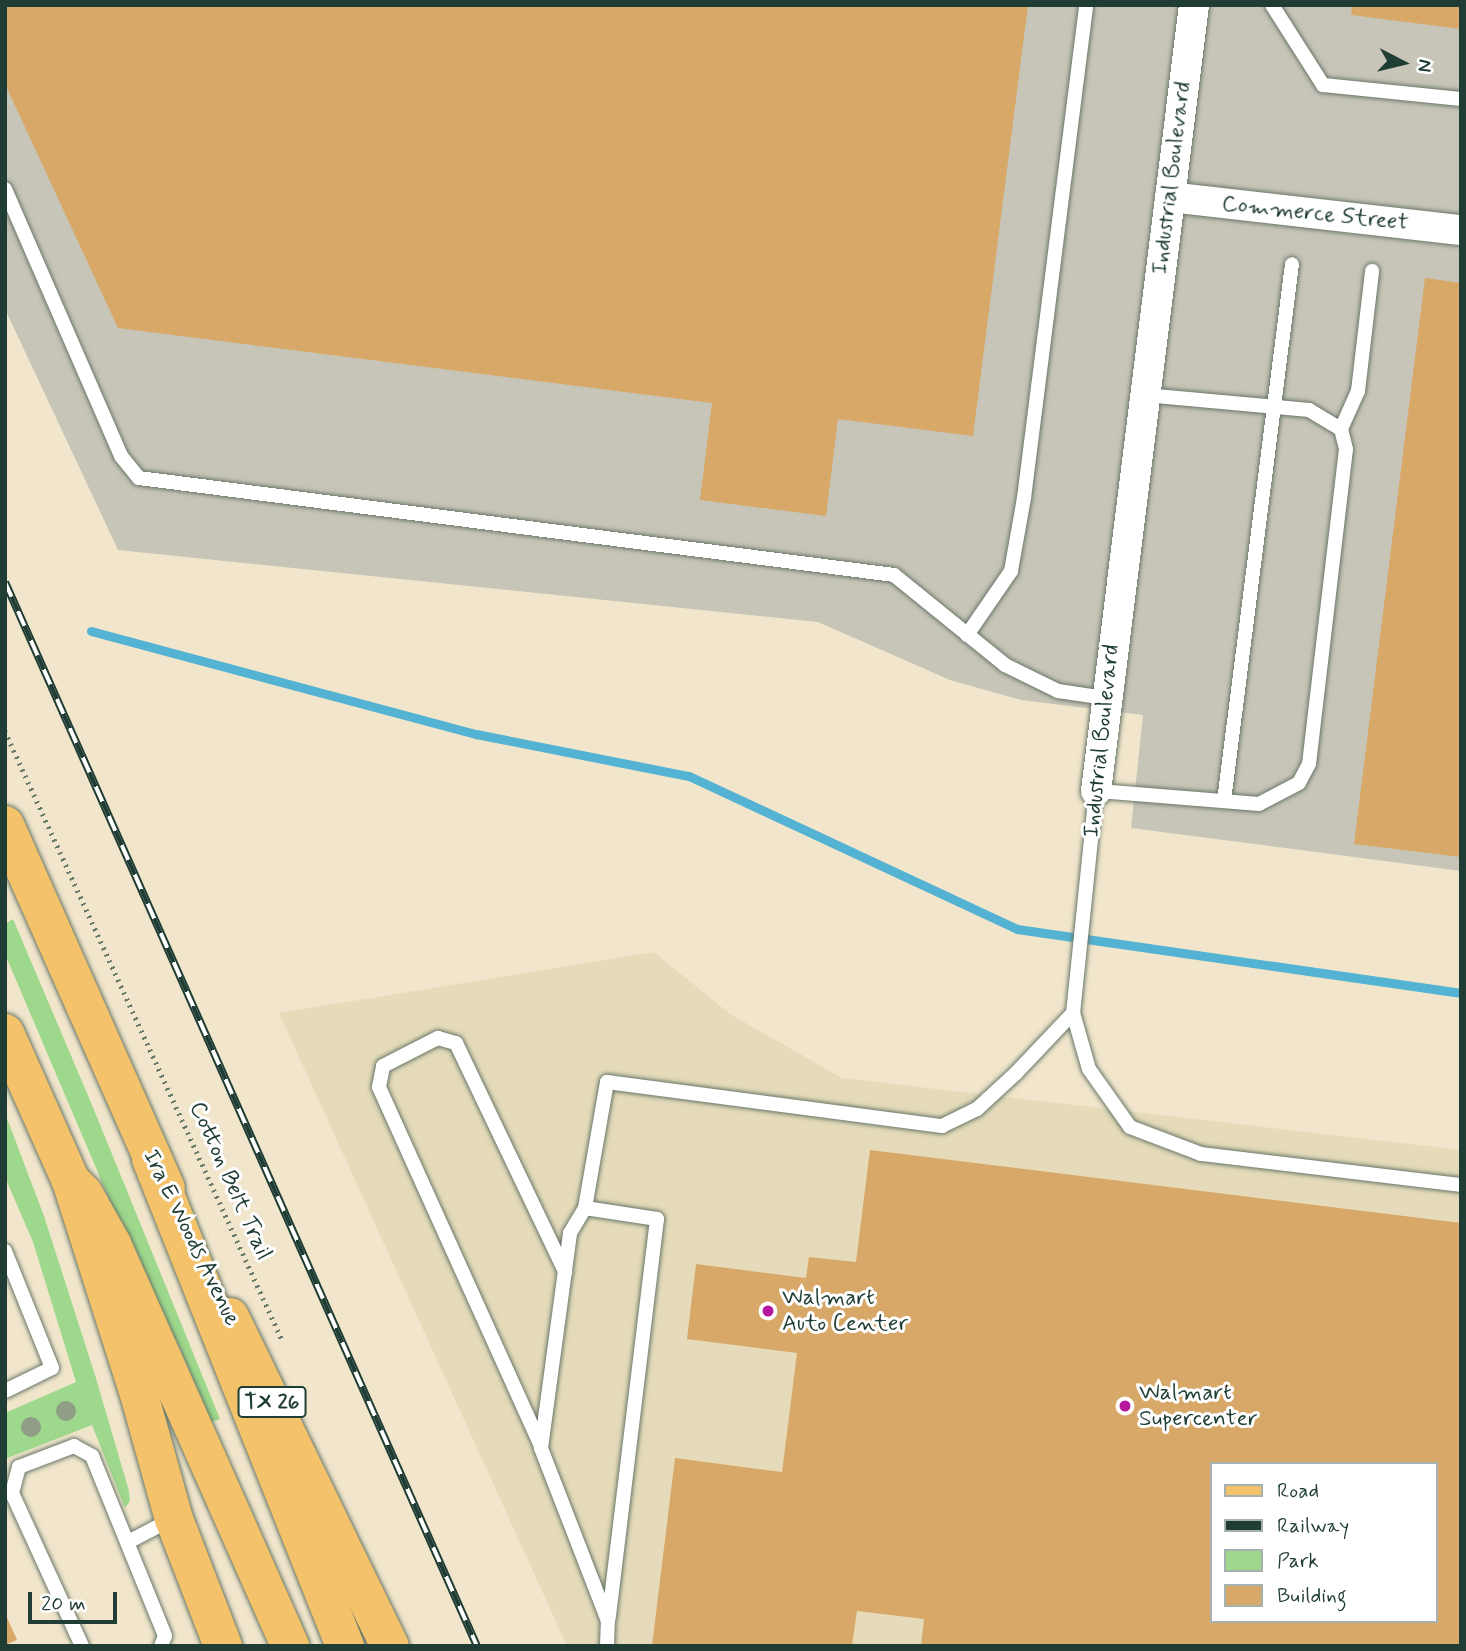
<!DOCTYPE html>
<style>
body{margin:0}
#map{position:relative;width:1466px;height:1651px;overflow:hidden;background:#f1e6cc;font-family:Mynerve,sans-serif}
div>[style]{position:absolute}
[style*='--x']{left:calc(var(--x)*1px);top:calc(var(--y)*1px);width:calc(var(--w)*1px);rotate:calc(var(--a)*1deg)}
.built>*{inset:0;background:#e5dbba}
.industrial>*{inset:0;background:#c7c5b8}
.green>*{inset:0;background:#9dd88c}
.stream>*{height:9px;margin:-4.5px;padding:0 4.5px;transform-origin:4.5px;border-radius:4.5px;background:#54b2d3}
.building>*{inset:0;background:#d7a867}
.path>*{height:4.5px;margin-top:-2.25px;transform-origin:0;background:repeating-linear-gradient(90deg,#687869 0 2px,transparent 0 7px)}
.roads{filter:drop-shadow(0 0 2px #687869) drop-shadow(0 0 2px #687869)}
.lane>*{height:14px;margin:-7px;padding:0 7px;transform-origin:7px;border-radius:7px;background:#fff}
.street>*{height:30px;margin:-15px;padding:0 15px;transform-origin:15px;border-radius:15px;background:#fff}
.primary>*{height:38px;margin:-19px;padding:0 19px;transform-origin:19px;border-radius:19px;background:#f3c26a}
.highway>*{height:38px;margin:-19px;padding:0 19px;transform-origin:19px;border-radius:19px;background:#f3c26a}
.rail>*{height:8px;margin-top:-4px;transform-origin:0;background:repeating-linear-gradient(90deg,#fff 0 16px,#1f3d34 0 32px);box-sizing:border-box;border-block:2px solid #1f3d34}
.trees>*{width:20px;height:20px;margin:-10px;border-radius:50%;background:#8f9e84}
.dots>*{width:19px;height:19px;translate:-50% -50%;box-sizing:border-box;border:4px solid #fff;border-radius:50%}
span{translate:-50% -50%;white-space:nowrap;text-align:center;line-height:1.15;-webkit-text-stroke:6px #fff;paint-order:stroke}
.shield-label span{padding:2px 5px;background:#fff;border:2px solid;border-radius:5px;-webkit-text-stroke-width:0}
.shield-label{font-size:21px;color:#1f3d34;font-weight:700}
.street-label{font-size:23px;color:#1f3d34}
.poi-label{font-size:23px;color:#1f3d34}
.left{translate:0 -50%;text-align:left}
.frame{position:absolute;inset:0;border:7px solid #1f3d34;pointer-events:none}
.legend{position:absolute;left:1210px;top:1462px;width:228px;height:161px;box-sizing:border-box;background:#fff;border:2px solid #a5b1ae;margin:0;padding:9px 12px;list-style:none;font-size:21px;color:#1f3d34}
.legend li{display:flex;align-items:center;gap:14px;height:35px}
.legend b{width:35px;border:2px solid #a5b1ae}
.north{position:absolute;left:1368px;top:28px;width:70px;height:70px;-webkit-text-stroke:5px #fff;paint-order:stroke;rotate:97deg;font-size:19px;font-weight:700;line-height:28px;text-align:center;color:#1f3d34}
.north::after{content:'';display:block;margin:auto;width:24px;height:32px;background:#1f3d34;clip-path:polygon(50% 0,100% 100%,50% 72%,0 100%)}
.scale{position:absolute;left:28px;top:1592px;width:89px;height:32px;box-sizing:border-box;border:4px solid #1f3d34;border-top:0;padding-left:9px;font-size:21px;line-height:24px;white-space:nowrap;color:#1f3d34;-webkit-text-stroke:5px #fff;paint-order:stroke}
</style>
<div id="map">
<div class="built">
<div style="clip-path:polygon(evenodd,654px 952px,730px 1014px,842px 1078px,1461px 1150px,1461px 1646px,567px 1646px,279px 1013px,654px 952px,1212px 1464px,1436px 1464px,1436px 1621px,1212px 1621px,1212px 1464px)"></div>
</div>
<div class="industrial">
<div style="clip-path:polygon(5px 5px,1461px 5px,1461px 871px,1131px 828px,1143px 715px,1021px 700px,950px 680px,818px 622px,118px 550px,5px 309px)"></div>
</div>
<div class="green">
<div style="clip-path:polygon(13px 919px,92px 1105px,220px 1419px,211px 1422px,176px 1339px,170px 1342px,5px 954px,5px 924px)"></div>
<div style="clip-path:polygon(5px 1113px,44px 1216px,95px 1375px,129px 1491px,130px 1501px,125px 1508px,92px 1425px,5px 1459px,5px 1413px,76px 1382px,33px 1242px,5px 1177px)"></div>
</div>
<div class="stream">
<div style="--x:91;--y:631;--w:399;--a:15"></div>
<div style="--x:476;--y:734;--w:217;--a:11.2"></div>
<div style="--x:689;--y:776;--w:362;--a:25"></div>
<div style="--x:1017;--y:929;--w:449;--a:8.2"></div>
</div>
<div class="building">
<div style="clip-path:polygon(5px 5px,1028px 5px,973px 436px,838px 419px,826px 516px,700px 500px,712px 403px,118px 328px,5px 84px)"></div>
<div style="clip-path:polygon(1352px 5px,1461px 5px,1461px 29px,1351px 15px)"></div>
<div style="clip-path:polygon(1425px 278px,1461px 283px,1461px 857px,1354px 844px)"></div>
<div style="clip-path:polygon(evenodd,870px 1150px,1461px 1223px,1461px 1646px,921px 1646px,924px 1619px,857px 1611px,852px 1646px,652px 1646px,675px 1458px,782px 1472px,797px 1353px,687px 1339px,696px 1264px,806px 1278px,809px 1257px,856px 1262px,870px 1150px,1212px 1464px,1436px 1464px,1436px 1621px,1212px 1621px,1212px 1464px)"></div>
<div style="clip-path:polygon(5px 1613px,17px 1640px,5px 1645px)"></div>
</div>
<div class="path">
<div style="--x:5;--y:731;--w:671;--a:65.53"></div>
</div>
<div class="roads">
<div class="lane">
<div style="--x:1272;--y:5;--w:95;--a:57.5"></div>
<div style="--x:1323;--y:85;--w:139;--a:5.8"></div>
<div style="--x:5;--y:189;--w:291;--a:66.5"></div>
<div style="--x:121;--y:456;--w:28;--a:51"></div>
<div style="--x:139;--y:478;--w:761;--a:7.32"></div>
<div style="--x:894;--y:575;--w:143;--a:39"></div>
<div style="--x:1005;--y:665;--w:59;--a:26.1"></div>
<div style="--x:1058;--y:691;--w:49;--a:8.3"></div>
<div style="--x:1145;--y:395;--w:165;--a:5.2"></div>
<div style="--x:1309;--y:410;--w:37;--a:31"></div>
<div style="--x:1341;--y:429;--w:21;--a:76"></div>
<div style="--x:1346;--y:449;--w:317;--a:96.7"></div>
<div style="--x:1309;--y:764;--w:21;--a:118"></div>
<div style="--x:1299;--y:783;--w:45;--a:152.3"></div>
<div style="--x:1259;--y:804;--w:164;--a:-175.4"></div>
<div style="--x:1096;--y:791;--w:223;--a:95.9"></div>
<div style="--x:1073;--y:1013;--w:58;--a:74.1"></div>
<div style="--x:1089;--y:1069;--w:71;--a:54.7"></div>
<div style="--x:1130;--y:1127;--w:76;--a:20.8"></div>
<div style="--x:1201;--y:1154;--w:262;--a:6.8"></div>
<div style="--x:1341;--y:429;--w:42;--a:-65.9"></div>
<div style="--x:1358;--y:391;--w:121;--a:-83.3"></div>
<div style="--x:967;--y:635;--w:78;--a:-55.5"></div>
<div style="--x:1011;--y:571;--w:74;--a:-79.9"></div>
<div style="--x:1024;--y:498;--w:497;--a:-82.8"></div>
<div style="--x:1224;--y:801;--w:541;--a:-82.78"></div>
<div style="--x:585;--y:1208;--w:73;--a:8.7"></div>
<div style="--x:657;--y:1219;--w:402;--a:96.9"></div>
<div style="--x:5;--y:1251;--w:126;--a:68.1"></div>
<div style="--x:52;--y:1368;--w:52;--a:153.9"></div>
<div style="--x:541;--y:1446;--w:394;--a:-114.3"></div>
<div style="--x:379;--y:1087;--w:21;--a:-79"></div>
<div style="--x:383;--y:1066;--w:62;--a:-27"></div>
<div style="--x:438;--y:1038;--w:19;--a:16"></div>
<div style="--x:456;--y:1043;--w:254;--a:64.5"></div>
<div style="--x:128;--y:1542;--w:50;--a:-27.6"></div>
<div style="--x:82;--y:1646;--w:168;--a:-114.6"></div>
<div style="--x:12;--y:1493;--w:27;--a:-75"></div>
<div style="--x:19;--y:1467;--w:59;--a:-20.9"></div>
<div style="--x:74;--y:1446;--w:21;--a:29"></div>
<div style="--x:92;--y:1456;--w:194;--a:67.9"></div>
<div style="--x:165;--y:1636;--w:11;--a:112"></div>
<div style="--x:607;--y:1646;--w:25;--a:-88"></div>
<div style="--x:608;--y:1621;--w:186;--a:-111.2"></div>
<div style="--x:541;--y:1448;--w:217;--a:-82.3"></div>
<div style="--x:570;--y:1233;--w:29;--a:-59"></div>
<div style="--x:585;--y:1208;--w:128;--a:-80.1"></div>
<div style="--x:607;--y:1082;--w:338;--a:7.5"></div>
<div style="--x:942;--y:1126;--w:39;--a:-26"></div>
<div style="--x:977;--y:1109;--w:53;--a:-42.7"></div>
<div style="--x:1016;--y:1073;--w:83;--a:-46.5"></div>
</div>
<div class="street">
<div style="--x:1170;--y:197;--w:293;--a:6.5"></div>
<div style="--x:1096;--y:791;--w:792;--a:-82.89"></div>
</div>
<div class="primary">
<div style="--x:5;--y:825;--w:397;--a:66.1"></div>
<div style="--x:5;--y:1033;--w:162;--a:66"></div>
<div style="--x:71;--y:1181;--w:224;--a:72.3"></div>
<div style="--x:139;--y:1394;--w:130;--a:74.4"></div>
<div style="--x:174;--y:1519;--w:136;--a:68.9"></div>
<div style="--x:230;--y:1317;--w:366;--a:64.1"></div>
</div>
<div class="highway">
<div style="--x:151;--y:1159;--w:524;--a:68.28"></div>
<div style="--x:71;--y:1181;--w:18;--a:45"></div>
<div style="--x:84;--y:1194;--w:57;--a:60.8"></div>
<div style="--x:112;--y:1244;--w:440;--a:66.1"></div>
</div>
</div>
<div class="rail">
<div style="--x:5;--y:582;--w:1164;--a:66.08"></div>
</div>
<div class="trees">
<div style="left:66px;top:1411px"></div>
<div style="left:31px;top:1427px"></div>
</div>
<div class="dots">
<div style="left:768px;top:1311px;background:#b5179e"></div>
<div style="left:1125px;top:1406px;background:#b5179e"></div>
</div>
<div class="shield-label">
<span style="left:272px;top:1402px">TX 26</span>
</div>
<div class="street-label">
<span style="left:1172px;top:178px;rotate:-83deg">Industrial Boulevard</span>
<span style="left:1315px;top:214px;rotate:6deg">Commerce Street</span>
<span style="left:1102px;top:741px;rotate:-84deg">Industrial Boulevard</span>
<span style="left:230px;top:1181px;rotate:66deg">Cotton Belt Trail</span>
<span style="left:191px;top:1238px;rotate:64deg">Ira E Woods Avenue</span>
</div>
<div class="poi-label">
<span class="left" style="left:782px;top:1311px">Walmart<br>Auto Center</span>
<span class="left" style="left:1139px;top:1406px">Walmart<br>Supercenter</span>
</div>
<div class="frame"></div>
<ul class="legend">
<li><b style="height:9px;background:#f3c26a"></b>Road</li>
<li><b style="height:9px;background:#1f3d34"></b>Railway</li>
<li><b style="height:19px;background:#9dd88c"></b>Park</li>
<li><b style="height:19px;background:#d7a867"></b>Building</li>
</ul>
<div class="north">N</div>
<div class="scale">20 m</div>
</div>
